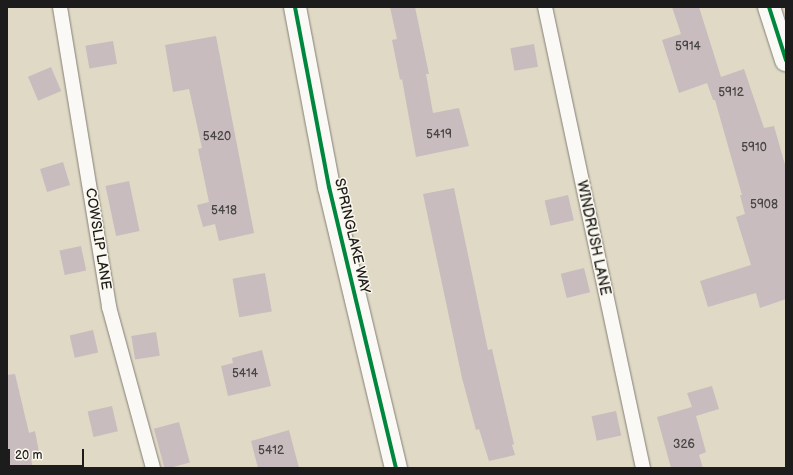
<!DOCTYPE html>
<style>
body{margin:0}
#map{position:relative;width:793px;height:475px;overflow:hidden;background:#e0d9c6;font-family:"Balsamiq Sans",sans-serif}
div>[style]{position:absolute}
[style*='--x']{left:calc(var(--x)*1px);top:calc(var(--y)*1px);width:calc(var(--w)*1px);rotate:calc(var(--a)*1deg)}
.building>*{inset:0;background:#c8bcbe;transform-origin:0 0}
.roads{filter:drop-shadow(0 0 1px #848077) drop-shadow(0 0 1px #848077)}
.service>*{height:14px;margin:-7px;padding:0 7px;transform-origin:7px;border-radius:7px;background:#faf9f6}
.minor>*{height:22px;margin:-11px;padding:0 11px;transform-origin:11px;border-radius:11px;background:#faf9f6}
.tertiary>*{height:22px;margin:-11px;padding:0 11px;transform-origin:11px;border-radius:11px;background:#faf9f6}
.cycleway>*{height:4px;margin:-2px;padding:0 2px;transform-origin:2px;border-radius:2px;background:#00873e}
span{translate:-50% -50%;white-space:nowrap;text-align:center;line-height:1.15;-webkit-text-stroke:3px #fbf7ec;paint-order:stroke}
.number-label{font-size:12px;color:#474444}
.number-label span{-webkit-text-stroke-width:0}
.street-label{font-size:14px;color:#1c1c1c}
.frame{position:absolute;inset:0;border:8px solid #1c1c1c;pointer-events:none}
.scale{position:absolute;left:8px;top:449px;width:76px;height:18px;box-sizing:border-box;border:2px solid #1c1c1c;border-top:0;padding-left:5px;font-size:12px;line-height:14px;white-space:nowrap;color:#1c1c1c;-webkit-text-stroke:3px #fbf7ec;paint-order:stroke}
</style>
<div id="map">
<div class="building">
<div style="clip-path:polygon(390px 7px,415px 7px,429px 74px,426px 74px,433px 113px,459px 108px,469px 146px,416px 157px,402px 79px,400px 80px,392px 40px,397px 39px)"></div>
<div style="clip-path:polygon(672px 7px,699px 7px,721px 77px,744px 69px,764px 128px,774px 126px,786px 168px,786px 299px,760px 308px,756px 293px,708px 307px,700px 281px,751px 265px,736px 217px,745px 214px,740px 195px,742px 195px,715px 100px,713px 100px,707px 83px,679px 93px,662px 40px,681px 34px)"></div>
<div style="clip-path:polygon(216px 36px,254px 233px,219px 241px,215px 224px,203px 227px,197px 205px,209px 202px,198px 149px,202px 148px,189px 89px,173px 92px,165px 45px)"></div>
<div style="left:113px;top:41px;width:23px;height:28px;rotate:80deg"></div>
<div style="left:534px;top:44px;width:23px;height:24px;rotate:80deg"></div>
<div style="left:51px;top:67px;width:26px;height:25px;rotate:67deg"></div>
<div style="left:63px;top:162px;width:24px;height:24px;rotate:73deg"></div>
<div style="left:129px;top:181px;width:51px;height:24px;rotate:78deg"></div>
<div style="clip-path:polygon(454px 188px,488px 350px,492px 349px,514px 444px,512px 445px,515px 455px,489px 461px,479px 429px,476px 430px,462px 378px,423px 194px)"></div>
<div style="left:568px;top:195px;width:26px;height:24px;rotate:77deg"></div>
<div style="left:81px;top:246px;width:25px;height:22px;rotate:78deg"></div>
<div style="left:584px;top:268px;width:25px;height:24px;rotate:76deg"></div>
<div style="left:265px;top:273px;width:39px;height:33px;rotate:80deg"></div>
<div style="left:93px;top:330px;width:23px;height:24px;rotate:77deg"></div>
<div style="left:156px;top:332px;width:24px;height:25px;rotate:81deg"></div>
<div style="clip-path:polygon(262px 350px,271px 386px,228px 396px,221px 366px,233px 363px,232px 358px)"></div>
<div style="clip-path:polygon(15px 374px,29px 433px,35px 431px,40px 457px,31px 459px,33px 468px,7px 468px,7px 375px)"></div>
<div style="clip-path:polygon(712px 386px,719px 409px,696px 416px,706px 452px,699px 455px,703px 468px,671px 468px,657px 417px,692px 407px,687px 393px)"></div>
<div style="left:112px;top:406px;width:26px;height:25px;rotate:77deg"></div>
<div style="left:616px;top:411px;width:25px;height:25px;rotate:78deg"></div>
<div style="left:179px;top:422px;width:42px;height:26px;rotate:75deg"></div>
<div style="clip-path:polygon(289px 430px,299px 468px,258px 468px,251px 441px)"></div>
</div>
<div class="roads">
<div class="service">
<div style="--x:60;--y:7;--w:304;--a:80.7"></div>
<div style="--x:109;--y:307;--w:167;--a:74.7"></div>
<div style="--x:545;--y:7;--w:471;--a:78"></div>
</div>
<div class="minor">
<div style="--x:769;--y:7;--w:56;--a:72.2"></div>
</div>
<div class="tertiary">
<div style="--x:295;--y:7;--w:183;--a:79.3"></div>
<div style="--x:329;--y:187;--w:289;--a:76.6"></div>
</div>
</div>
<div class="cycleway">
<div style="--x:295;--y:7;--w:183;--a:79.3"></div>
<div style="--x:329;--y:187;--w:289;--a:76.6"></div>
<div style="--x:769;--y:7;--w:56;--a:72.2"></div>
</div>
<div class="number-label">
<span style="left:688px;top:47px">5914</span>
<span style="left:731px;top:93px">5912</span>
<span style="left:439px;top:135px">5419</span>
<span style="left:217px;top:137px">5420</span>
<span style="left:754px;top:148px">5910</span>
<span style="left:764px;top:205px">5908</span>
<span style="left:224px;top:211px">5418</span>
<span style="left:245px;top:374px">5414</span>
<span style="left:684px;top:445px">326</span>
<span style="left:271px;top:451px">5412</span>
</div>
<div class="street-label">
<span style="left:352px;top:236px;rotate:77deg">SPRINGLAKE WAY</span>
<span style="left:593px;top:238px;rotate:78deg">WINDRUSH LANE</span>
<span style="left:98px;top:239px;rotate:81deg">COWSLIP LANE</span>
</div>
<div class="frame"></div>
<div class="scale">20 m</div>
</div>
